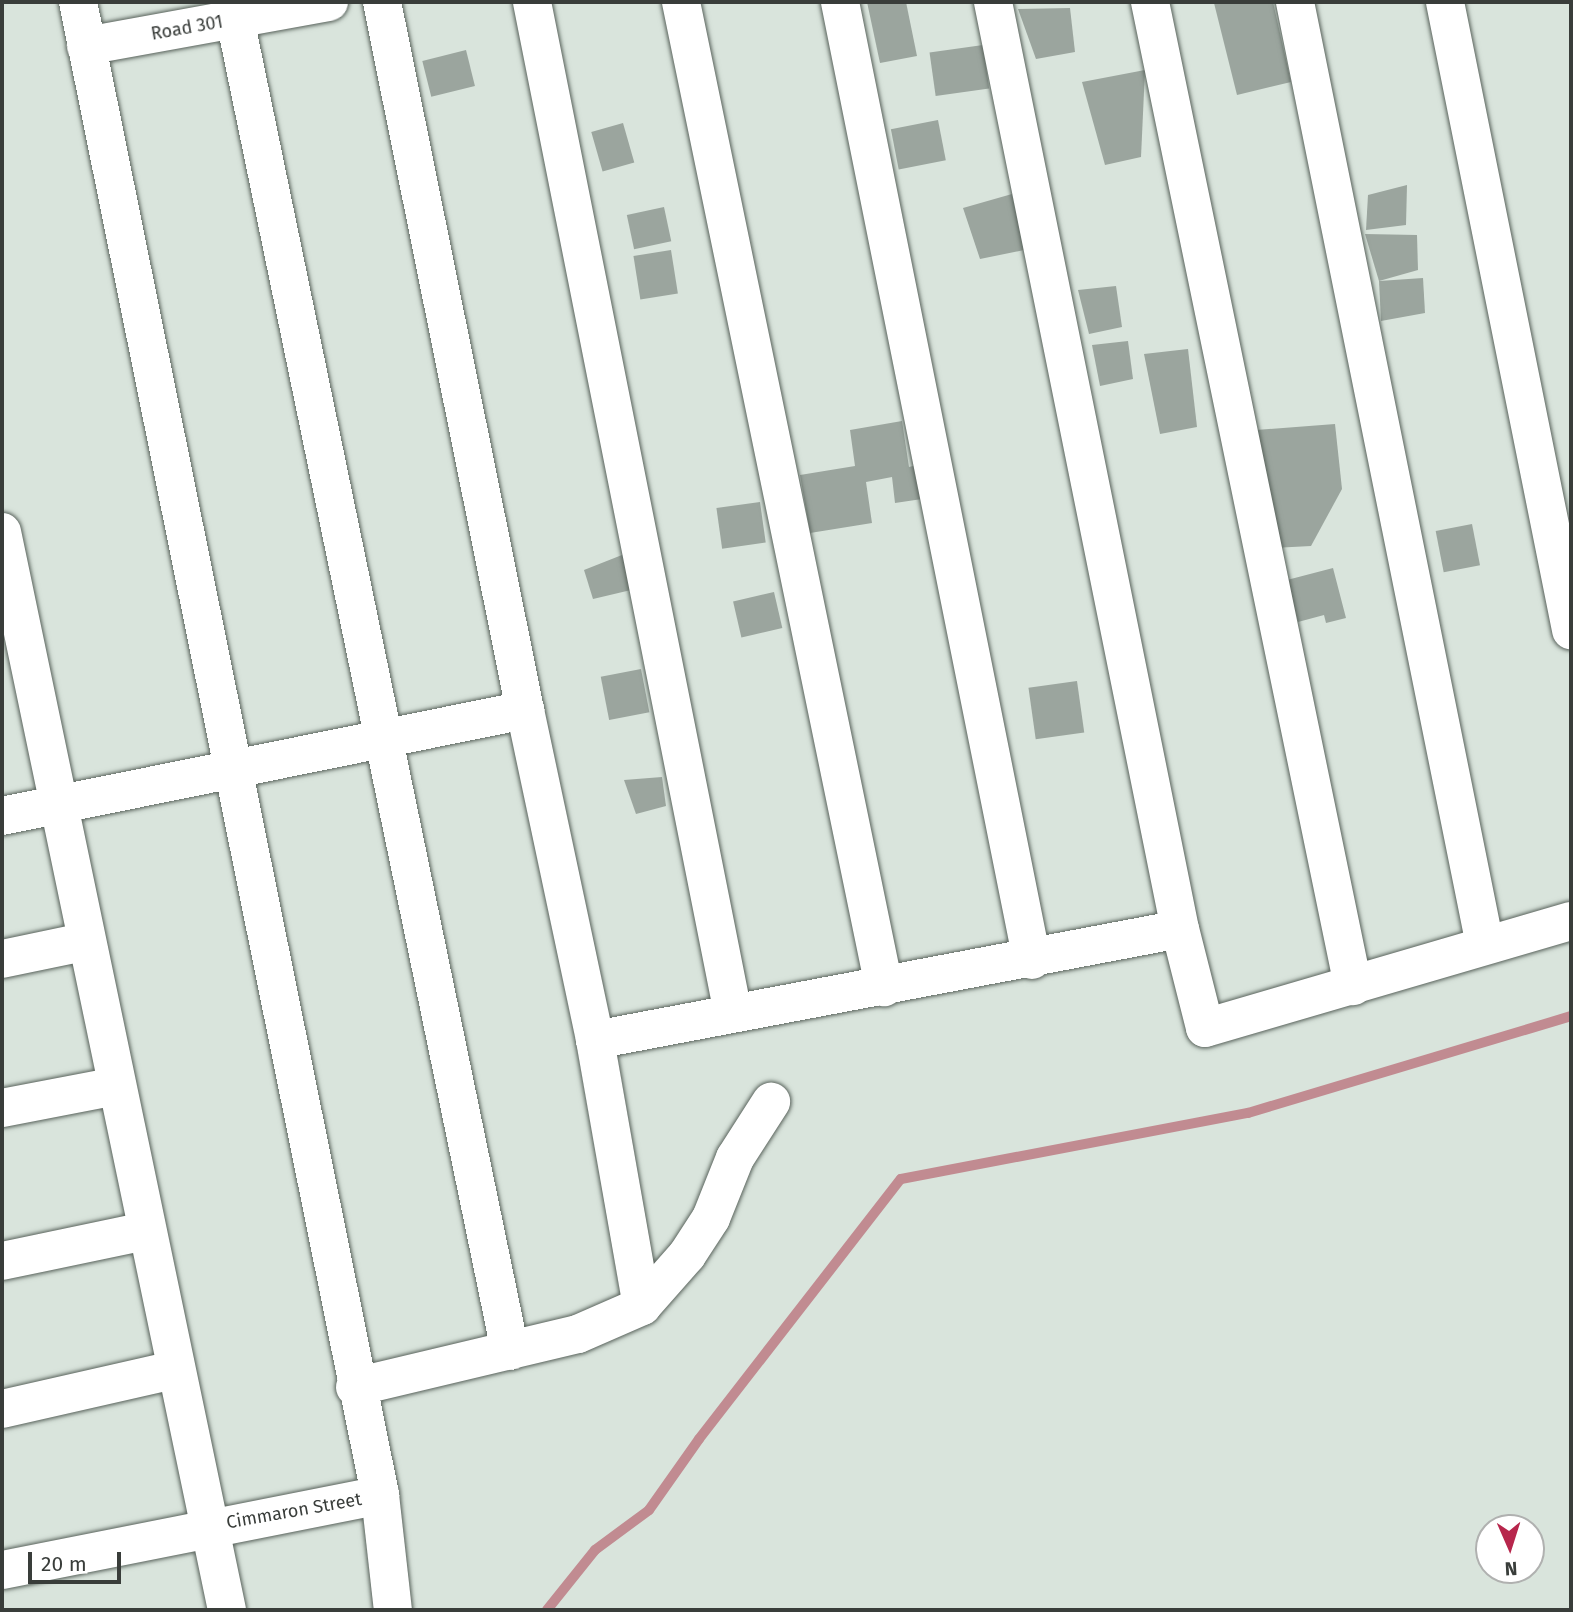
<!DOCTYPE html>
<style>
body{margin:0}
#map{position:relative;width:1573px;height:1612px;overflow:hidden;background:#d9e4dc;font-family:"Fira Sans",sans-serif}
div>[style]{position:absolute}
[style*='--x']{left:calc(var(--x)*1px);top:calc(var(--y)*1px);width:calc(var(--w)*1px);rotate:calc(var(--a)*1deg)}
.stream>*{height:10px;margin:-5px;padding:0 5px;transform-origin:5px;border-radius:5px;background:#c18b91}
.building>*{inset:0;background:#9ba59e;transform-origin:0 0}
.roads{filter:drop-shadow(0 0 2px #59635c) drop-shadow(0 0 2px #59635c)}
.minor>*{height:38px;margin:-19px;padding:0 19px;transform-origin:19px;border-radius:19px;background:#fff}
span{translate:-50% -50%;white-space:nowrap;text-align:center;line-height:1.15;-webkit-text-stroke:5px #fff;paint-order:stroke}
.street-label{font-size:18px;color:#393d3a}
.frame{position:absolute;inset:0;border:4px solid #393d3a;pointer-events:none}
.north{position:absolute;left:1475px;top:1514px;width:70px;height:70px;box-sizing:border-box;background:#fff;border:2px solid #b0b1b0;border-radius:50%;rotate:177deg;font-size:19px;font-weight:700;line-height:28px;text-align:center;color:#393d3a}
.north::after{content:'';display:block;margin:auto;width:24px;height:32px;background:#b7264c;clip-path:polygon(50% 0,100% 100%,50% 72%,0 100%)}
.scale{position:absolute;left:28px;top:1552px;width:93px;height:32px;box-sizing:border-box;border:4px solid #393d3a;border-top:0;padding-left:9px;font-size:21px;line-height:24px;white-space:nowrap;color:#393d3a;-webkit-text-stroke:5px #fff;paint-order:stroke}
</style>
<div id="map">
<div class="stream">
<div style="--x:547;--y:1610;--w:77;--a:-51.3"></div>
<div style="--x:595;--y:1550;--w:67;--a:-36.5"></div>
<div style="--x:649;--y:1510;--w:87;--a:-54.8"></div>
<div style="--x:699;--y:1439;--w:329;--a:-52.2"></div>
<div style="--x:901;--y:1179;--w:353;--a:-10.8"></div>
<div style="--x:1248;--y:1113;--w:337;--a:-16.7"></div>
</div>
<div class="building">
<div style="clip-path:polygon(867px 2px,906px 2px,917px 56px,880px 63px)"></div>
<div style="clip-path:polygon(1273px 2px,1291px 82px,1237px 95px,1214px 3px)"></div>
<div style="clip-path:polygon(1070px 8px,1075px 52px,1036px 59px,1018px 9px)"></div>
<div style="left:983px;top:45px;width:44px;height:54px;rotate:82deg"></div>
<div style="left:466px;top:50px;width:37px;height:45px;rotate:76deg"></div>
<div style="clip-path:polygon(1145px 70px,1141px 157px,1105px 165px,1082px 82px)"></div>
<div style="left:938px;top:120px;width:41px;height:48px;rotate:79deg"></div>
<div style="left:623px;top:123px;width:41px;height:33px;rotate:74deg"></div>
<div style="clip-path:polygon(1407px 185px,1406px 225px,1366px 230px,1368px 195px)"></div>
<div style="clip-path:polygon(1012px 194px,1024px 250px,980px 259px,963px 208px)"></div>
<div style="left:664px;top:207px;width:35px;height:38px;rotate:78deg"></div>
<div style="clip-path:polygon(1365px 234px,1417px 235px,1418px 270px,1379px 281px)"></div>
<div style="left:671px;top:250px;width:44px;height:38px;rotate:81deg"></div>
<div style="clip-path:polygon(1423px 278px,1425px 313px,1381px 321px,1379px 281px)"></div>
<div style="clip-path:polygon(1116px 286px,1122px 327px,1089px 334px,1078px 290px)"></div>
<div style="clip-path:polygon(1128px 341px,1133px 379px,1100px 386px,1092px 345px)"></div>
<div style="clip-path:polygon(1188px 349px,1197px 427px,1160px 434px,1144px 354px)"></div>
<div style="clip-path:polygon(902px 421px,909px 467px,917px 465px,922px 499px,895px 503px,892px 477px,866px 482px,872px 523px,810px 533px,800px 475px,855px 466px,850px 430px)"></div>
<div style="clip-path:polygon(1335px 424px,1342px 489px,1311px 546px,1273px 548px,1256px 430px)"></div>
<div style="left:760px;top:502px;width:41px;height:44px;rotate:82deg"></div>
<div style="left:1472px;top:524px;width:42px;height:37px;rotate:79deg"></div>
<div style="clip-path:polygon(627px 553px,631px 590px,593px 599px,584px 570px)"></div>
<div style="clip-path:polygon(1333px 568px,1346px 618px,1326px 623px,1324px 615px,1298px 622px,1287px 580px)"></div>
<div style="left:774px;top:592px;width:37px;height:42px;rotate:77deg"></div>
<div style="left:641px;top:669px;width:44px;height:41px;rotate:79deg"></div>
<div style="left:1077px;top:681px;width:52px;height:49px;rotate:82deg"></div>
<div style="clip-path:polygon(662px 777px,666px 806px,636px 814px,624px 780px)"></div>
</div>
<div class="roads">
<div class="minor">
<div style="--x:78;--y:2;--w:1523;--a:78.56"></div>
<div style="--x:380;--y:1495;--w:116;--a:83.6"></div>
<div style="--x:382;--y:2;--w:722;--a:78.58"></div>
<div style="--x:532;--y:2;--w:1031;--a:78.76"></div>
<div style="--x:681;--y:2;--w:1006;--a:78.35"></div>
<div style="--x:840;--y:2;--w:977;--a:78.67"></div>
<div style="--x:993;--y:2;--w:946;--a:78.6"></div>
<div style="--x:1180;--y:929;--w:102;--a:75.8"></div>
<div style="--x:1205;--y:1028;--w:381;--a:-16.3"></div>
<div style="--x:1150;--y:2;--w:1005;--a:78.34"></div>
<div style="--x:1295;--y:2;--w:962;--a:78.61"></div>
<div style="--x:1445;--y:2;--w:641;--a:78.65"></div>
<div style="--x:235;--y:19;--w:1360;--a:78.33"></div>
<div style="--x:86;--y:46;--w:247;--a:-10.3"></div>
<div style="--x:2;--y:532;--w:1101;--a:78.21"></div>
<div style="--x:2;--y:816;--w:534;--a:-11.46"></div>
<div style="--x:525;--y:710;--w:337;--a:78"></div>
<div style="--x:595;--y:1040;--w:270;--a:80"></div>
<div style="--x:2;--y:959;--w:84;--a:-11.7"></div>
<div style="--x:595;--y:1040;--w:595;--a:-10.74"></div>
<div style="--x:2;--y:1108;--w:116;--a:-10.9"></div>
<div style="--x:2;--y:1261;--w:146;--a:-11.8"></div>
<div style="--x:355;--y:1387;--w:229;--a:-13.4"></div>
<div style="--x:578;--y:1334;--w:70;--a:-23.6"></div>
<div style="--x:642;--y:1306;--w:68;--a:-48.6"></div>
<div style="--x:687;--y:1255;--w:44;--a:-57"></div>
<div style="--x:711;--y:1218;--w:65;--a:-68.2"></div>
<div style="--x:735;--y:1158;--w:67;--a:-57.3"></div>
<div style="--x:2;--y:1409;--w:176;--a:-12.8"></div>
<div style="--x:2;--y:1570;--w:385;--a:-11.2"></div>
</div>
</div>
<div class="street-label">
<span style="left:187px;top:28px;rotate:-10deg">Road 301</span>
<span style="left:294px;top:1511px;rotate:-10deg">Cimmaron Street</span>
</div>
<div class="frame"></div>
<div class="north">N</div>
<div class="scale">20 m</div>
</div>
